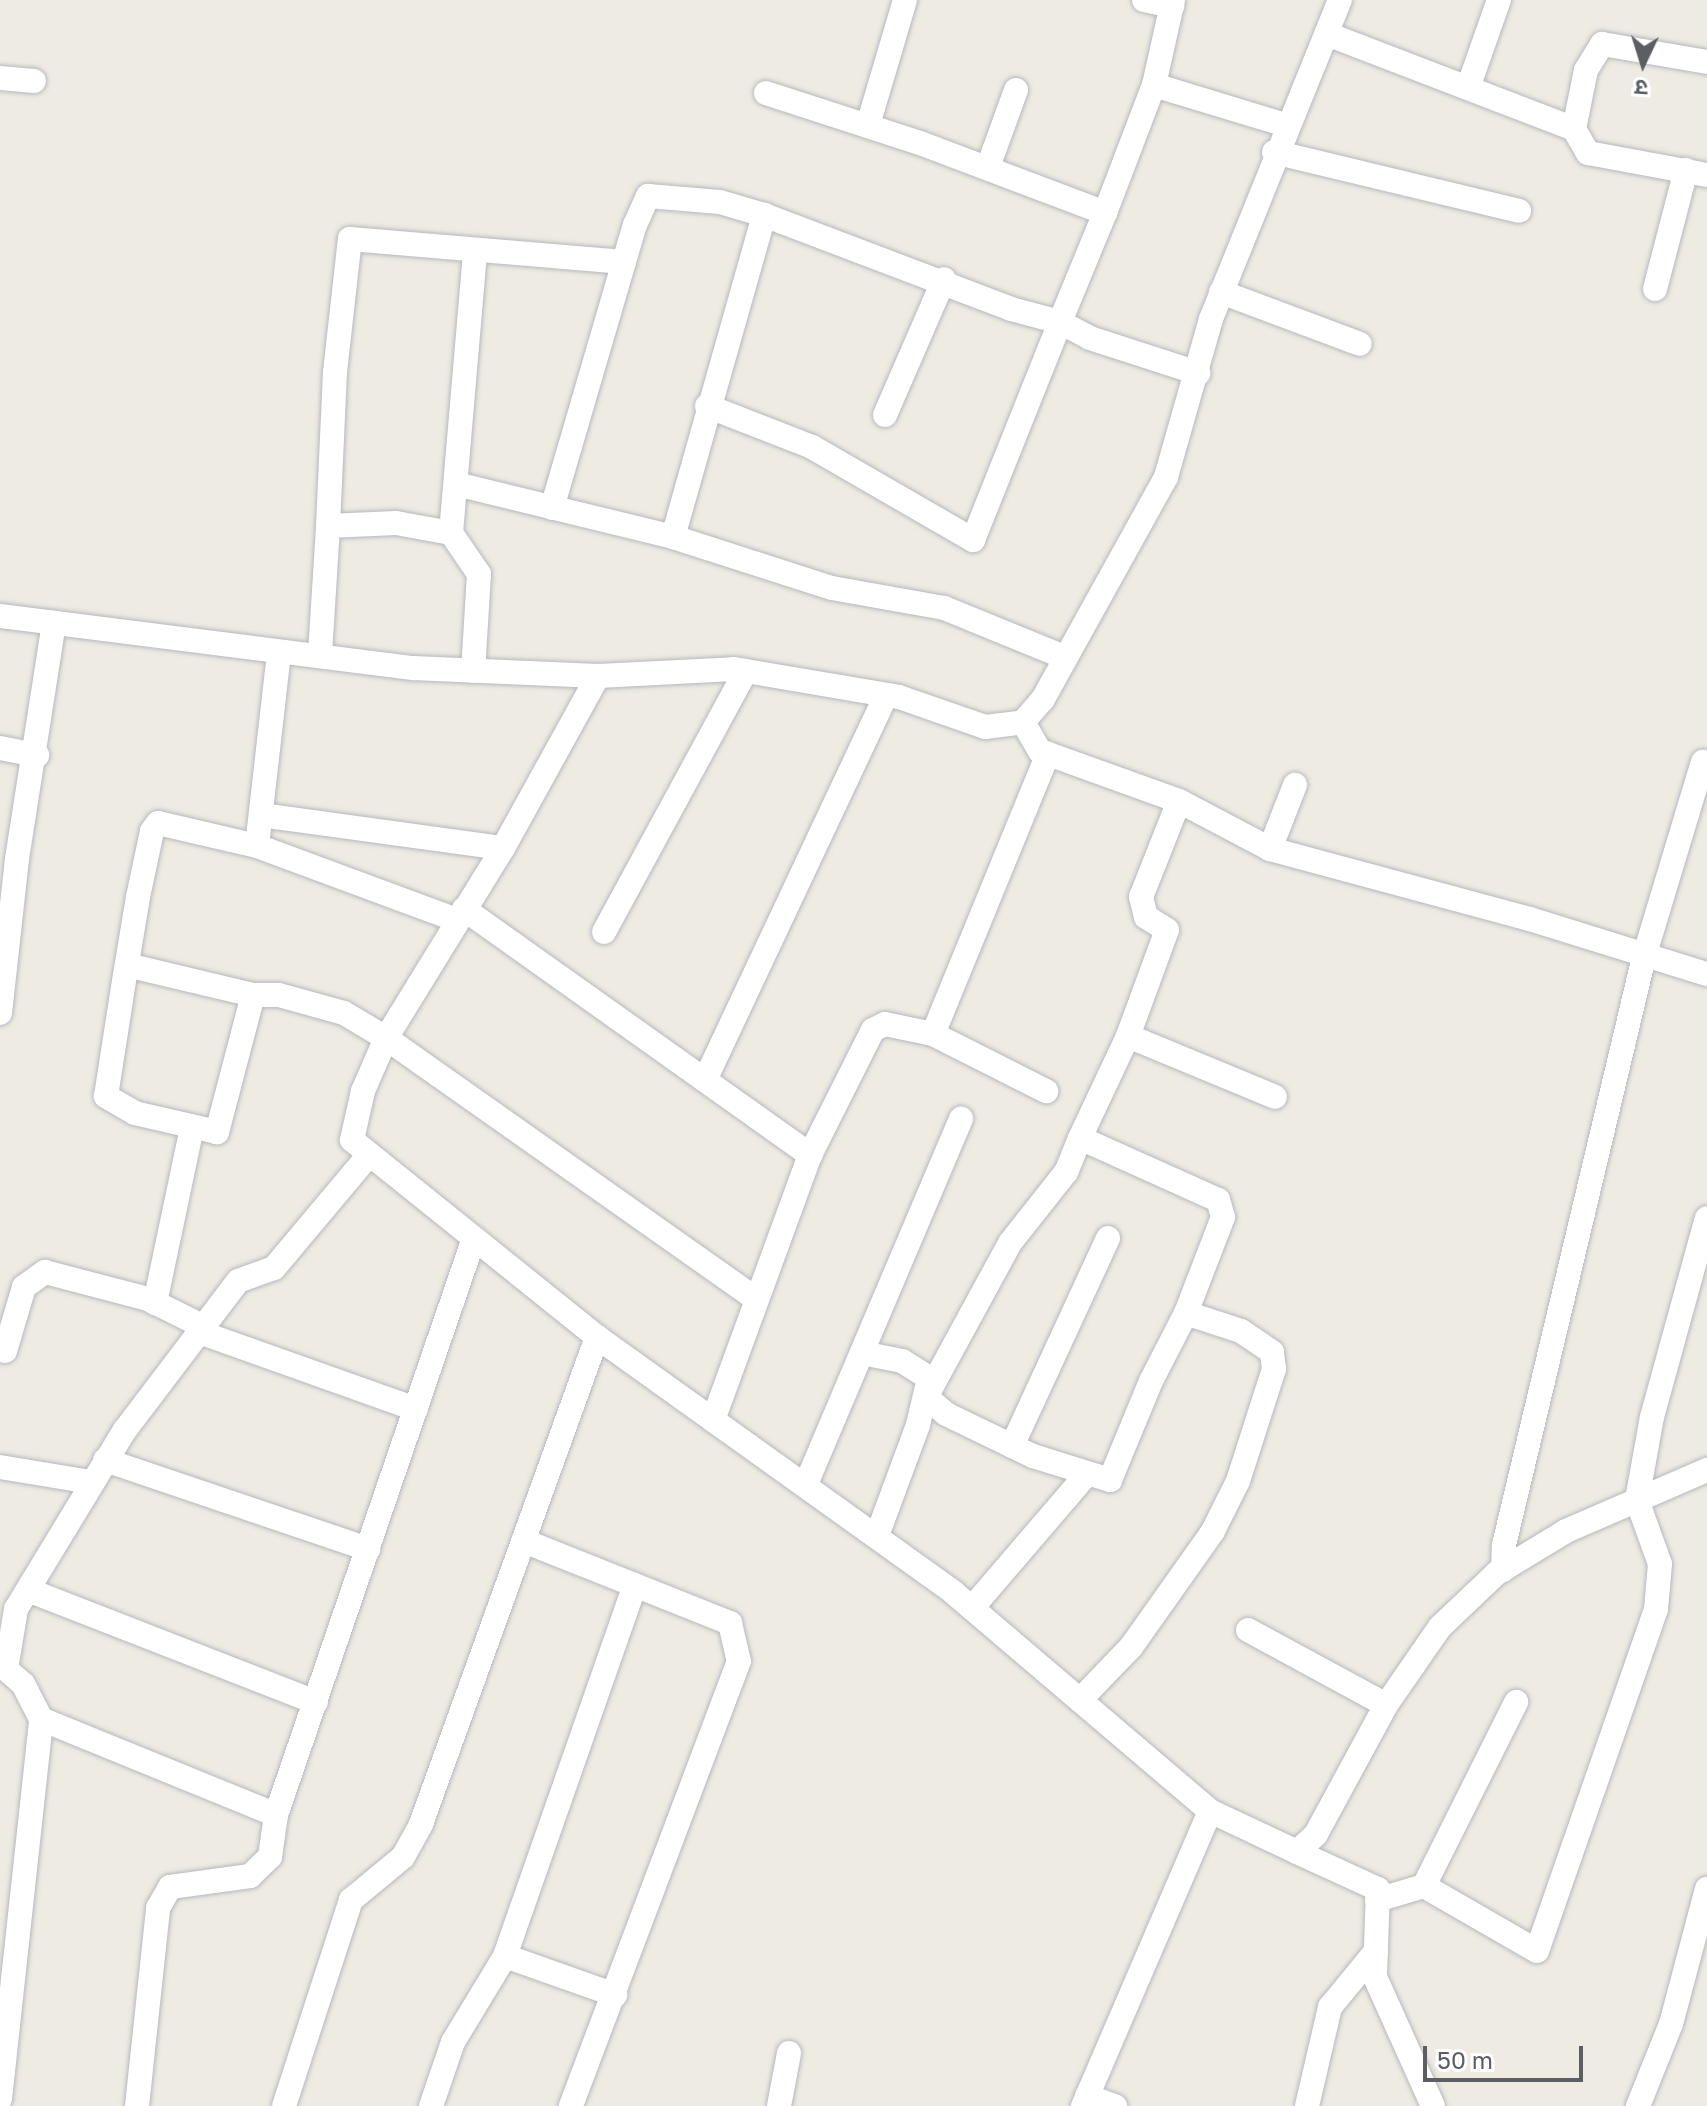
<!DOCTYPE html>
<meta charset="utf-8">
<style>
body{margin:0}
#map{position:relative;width:1707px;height:2106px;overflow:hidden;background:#eeebe2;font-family:"Golos Text","Noto Sans Devanagari",sans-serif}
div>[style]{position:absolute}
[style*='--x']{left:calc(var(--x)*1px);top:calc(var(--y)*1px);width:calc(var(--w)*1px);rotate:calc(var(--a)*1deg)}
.roads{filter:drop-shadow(0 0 2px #b5b9bd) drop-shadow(0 0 2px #b5b9bd)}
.street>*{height:24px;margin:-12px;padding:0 12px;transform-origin:12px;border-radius:12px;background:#fff}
span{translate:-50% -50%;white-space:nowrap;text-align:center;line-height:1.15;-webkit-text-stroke:6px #fff;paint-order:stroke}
.north{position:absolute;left:1603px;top:24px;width:80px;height:80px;-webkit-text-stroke:6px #fff;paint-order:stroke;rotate:184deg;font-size:22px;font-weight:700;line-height:32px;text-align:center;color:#5b5f63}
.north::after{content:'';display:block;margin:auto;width:28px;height:36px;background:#5b5f63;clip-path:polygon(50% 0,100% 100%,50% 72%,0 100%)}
.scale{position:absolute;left:1423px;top:2046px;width:160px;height:36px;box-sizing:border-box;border:4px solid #5b5f63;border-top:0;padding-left:10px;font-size:24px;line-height:28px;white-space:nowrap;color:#5b5f63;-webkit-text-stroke:6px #fff;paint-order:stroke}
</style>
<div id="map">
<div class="roads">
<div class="street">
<div style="--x:1144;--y:0;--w:29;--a:12"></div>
<div style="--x:1173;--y:0;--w:87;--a:102.6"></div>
<div style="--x:1154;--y:85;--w:138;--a:16.9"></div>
<div style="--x:1327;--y:34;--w:265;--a:21"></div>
<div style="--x:1574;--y:129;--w:28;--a:60"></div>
<div style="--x:1588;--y:153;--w:121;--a:10.5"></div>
<div style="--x:0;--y:78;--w:34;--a:5"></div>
<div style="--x:1469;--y:85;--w:90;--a:-70.6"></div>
<div style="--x:766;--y:93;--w:162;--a:18"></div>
<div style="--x:920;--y:143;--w:198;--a:20.7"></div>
<div style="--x:1105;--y:213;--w:137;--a:-69.1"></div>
<div style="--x:868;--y:125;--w:130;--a:-73.5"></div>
<div style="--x:1574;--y:129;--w:60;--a:-78.5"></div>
<div style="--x:1586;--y:70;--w:31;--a:-58"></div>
<div style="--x:1602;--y:44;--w:107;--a:9.7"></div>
<div style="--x:1274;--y:152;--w:252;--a:13.5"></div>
<div style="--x:988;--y:167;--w:82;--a:-70"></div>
<div style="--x:1655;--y:289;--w:123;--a:-75.4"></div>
<div style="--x:1221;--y:292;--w:148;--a:20.5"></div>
<div style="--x:707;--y:406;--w:113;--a:21.3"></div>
<div style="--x:812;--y:447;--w:186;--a:30"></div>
<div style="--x:973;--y:540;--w:235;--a:-68.2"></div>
<div style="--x:1060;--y:322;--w:34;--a:28"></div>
<div style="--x:1090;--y:338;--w:114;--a:18"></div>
<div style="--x:885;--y:415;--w:148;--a:-66.5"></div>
<div style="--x:456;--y:484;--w:223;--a:13.7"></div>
<div style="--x:673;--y:537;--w:167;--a:17.8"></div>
<div style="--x:832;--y:588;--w:114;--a:10.1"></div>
<div style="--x:944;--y:608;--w:130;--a:22.2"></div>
<div style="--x:552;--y:508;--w:295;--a:-73.7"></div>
<div style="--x:635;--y:225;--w:32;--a:-66"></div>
<div style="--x:648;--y:196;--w:72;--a:4.8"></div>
<div style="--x:720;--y:202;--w:46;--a:16.5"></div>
<div style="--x:764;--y:215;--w:264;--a:20.8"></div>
<div style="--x:1011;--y:309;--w:51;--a:14.9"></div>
<div style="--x:1060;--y:322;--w:118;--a:-67.6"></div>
<div style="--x:328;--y:526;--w:154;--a:-87.4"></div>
<div style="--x:335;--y:372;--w:134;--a:-83.6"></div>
<div style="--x:350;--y:239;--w:275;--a:4.8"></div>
<div style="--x:451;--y:533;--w:283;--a:-85.1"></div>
<div style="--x:673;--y:537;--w:335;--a:-74.2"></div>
<div style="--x:0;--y:616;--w:416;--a:7.2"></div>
<div style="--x:413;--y:668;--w:185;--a:2.5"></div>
<div style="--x:598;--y:676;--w:136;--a:-2.9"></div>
<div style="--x:734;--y:669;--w:167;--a:9.6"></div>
<div style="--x:899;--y:697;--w:91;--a:19.2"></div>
<div style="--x:985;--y:727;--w:38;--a:-7"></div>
<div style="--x:1023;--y:722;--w:30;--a:-49"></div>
<div style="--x:1043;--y:699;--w:254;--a:-61"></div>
<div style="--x:1166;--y:477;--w:164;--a:-74.1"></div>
<div style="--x:1211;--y:319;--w:344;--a:-68"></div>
<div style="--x:320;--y:654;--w:128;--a:-86.4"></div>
<div style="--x:328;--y:526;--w:68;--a:-2.5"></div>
<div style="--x:396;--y:523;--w:56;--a:10.3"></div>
<div style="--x:451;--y:533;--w:50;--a:55.7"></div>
<div style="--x:479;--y:574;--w:97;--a:93.5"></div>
<div style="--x:598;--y:676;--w:196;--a:118.9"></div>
<div style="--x:503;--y:848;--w:223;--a:121.6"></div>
<div style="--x:386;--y:1038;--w:58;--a:113.5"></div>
<div style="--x:363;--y:1091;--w:50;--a:102.7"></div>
<div style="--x:352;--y:1140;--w:314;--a:38.8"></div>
<div style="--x:597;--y:1337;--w:439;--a:35.6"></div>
<div style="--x:954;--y:1593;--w:336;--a:40.4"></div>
<div style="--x:1210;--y:1811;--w:96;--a:25.2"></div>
<div style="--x:1297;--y:1852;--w:26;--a:-43"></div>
<div style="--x:1316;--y:1834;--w:147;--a:-61.5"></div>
<div style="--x:1386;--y:1705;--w:95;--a:-55.3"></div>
<div style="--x:1440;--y:1627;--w:79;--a:-43.5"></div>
<div style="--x:1497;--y:1573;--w:81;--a:-31.3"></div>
<div style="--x:1566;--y:1531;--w:154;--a:-23.4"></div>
<div style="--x:1023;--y:722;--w:34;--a:60"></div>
<div style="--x:1040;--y:751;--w:148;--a:19.8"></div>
<div style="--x:1179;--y:801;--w:103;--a:27.8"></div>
<div style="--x:1270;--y:849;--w:269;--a:15.1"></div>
<div style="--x:1530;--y:919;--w:185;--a:17.3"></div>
<div style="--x:0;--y:748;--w:38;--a:11"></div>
<div style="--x:261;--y:815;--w:244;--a:7.8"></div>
<div style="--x:257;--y:846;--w:213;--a:20.3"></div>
<div style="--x:1270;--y:849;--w:69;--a:-68.7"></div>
<div style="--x:464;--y:909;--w:425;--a:35.4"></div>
<div style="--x:604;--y:932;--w:297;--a:-61.5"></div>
<div style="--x:127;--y:965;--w:130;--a:13.4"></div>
<div style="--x:253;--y:995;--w:142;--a:104.7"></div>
<div style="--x:217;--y:1132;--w:84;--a:-167"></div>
<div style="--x:135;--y:1113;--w:34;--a:-150"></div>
<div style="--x:106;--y:1096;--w:122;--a:-81.1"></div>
<div style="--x:125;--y:975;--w:79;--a:-80.5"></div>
<div style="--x:138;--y:897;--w:67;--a:-78"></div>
<div style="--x:152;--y:831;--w:10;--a:-53"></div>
<div style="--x:158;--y:823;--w:102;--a:13.1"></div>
<div style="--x:257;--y:846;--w:193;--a:-83.5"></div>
<div style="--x:253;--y:995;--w:26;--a:0"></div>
<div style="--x:279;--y:995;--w:67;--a:15.5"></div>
<div style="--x:344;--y:1013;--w:49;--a:30.8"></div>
<div style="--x:386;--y:1038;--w:453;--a:35.2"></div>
<div style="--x:0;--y:1013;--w:155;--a:-83.7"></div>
<div style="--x:17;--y:859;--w:239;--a:-81.1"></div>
<div style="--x:933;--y:1034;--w:303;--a:-67.7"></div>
<div style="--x:1128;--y:1036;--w:159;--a:22.5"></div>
<div style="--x:705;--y:1080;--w:425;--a:-64.8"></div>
<div style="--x:1080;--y:1138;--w:37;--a:112"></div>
<div style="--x:1066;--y:1172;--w:90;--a:128.3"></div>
<div style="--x:1010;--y:1243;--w:175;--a:118.6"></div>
<div style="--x:926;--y:1397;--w:26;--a:40"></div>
<div style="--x:946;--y:1414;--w:97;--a:25.8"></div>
<div style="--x:1033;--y:1456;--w:81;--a:17.3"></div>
<div style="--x:1110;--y:1480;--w:107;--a:-67.5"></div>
<div style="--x:1151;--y:1381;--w:76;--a:-62.8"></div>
<div style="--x:155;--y:1303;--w:180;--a:-78.1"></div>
<div style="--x:202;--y:1333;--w:227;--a:19.6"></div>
<div style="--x:5;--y:1351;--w:67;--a:-73.5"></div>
<div style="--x:24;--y:1287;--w:26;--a:-36"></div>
<div style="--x:45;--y:1272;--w:106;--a:14.7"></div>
<div style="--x:148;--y:1299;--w:65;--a:26.6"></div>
<div style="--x:862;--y:1353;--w:41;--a:11.3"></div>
<div style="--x:902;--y:1361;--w:32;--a:32"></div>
<div style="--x:929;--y:1378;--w:48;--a:103.2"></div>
<div style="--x:918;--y:1425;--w:118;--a:110.3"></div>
<div style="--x:713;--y:1420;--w:282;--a:-69.9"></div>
<div style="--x:810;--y:1155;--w:140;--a:-63.3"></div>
<div style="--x:873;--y:1030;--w:13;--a:-27"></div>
<div style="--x:885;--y:1024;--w:49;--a:11.8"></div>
<div style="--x:933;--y:1034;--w:127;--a:26.8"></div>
<div style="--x:1012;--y:1446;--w:229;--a:-65.2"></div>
<div style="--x:105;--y:1460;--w:278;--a:18.7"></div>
<div style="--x:0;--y:1467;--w:92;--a:9.4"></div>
<div style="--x:806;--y:1484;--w:397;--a:-67"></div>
<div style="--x:524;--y:1541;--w:222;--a:21.7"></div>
<div style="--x:730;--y:1623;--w:39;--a:77"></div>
<div style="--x:739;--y:1661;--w:476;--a:110.7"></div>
<div style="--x:1503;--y:1570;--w:25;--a:-88"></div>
<div style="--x:1504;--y:1545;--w:604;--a:-76.61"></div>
<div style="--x:1644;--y:957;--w:204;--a:-73.2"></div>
<div style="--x:28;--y:1590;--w:309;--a:21.3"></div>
<div style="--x:972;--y:1608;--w:177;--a:-49.4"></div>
<div style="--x:1248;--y:1630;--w:157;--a:28.5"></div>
<div style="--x:1080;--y:1700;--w:74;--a:-46.1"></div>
<div style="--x:1131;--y:1647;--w:142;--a:-54.7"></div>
<div style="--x:1213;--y:1531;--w:56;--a:-63.4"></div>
<div style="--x:1238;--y:1481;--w:118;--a:-72.2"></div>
<div style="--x:1274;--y:1369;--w:17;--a:-97"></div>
<div style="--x:1272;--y:1352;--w:37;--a:-146"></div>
<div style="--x:1241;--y:1331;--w:58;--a:-161.9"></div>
<div style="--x:1186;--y:1313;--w:103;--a:-68.9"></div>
<div style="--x:1223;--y:1217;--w:18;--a:-106"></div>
<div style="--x:1218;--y:1200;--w:151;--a:-155.8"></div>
<div style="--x:1080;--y:1138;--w:113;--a:-64.8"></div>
<div style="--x:1128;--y:1036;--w:113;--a:-69.8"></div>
<div style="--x:1167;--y:930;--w:25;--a:-148"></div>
<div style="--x:1146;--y:917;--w:21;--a:-104"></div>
<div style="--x:1141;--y:897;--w:103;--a:-68.4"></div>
<div style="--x:41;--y:1719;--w:254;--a:22.2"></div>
<div style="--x:1297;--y:1852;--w:89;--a:24.6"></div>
<div style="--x:1378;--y:1889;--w:88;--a:92"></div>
<div style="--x:1375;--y:1977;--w:141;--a:65.8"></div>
<div style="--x:1424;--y:1886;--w:206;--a:-63.4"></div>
<div style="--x:1377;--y:1900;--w:49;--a:-16.6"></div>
<div style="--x:1424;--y:1886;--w:130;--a:29.9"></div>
<div style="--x:1537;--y:1951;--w:362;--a:-70.8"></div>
<div style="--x:1656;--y:1609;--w:45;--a:-84.9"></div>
<div style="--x:1660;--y:1564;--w:68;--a:-109.8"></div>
<div style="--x:1637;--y:1500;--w:84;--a:-79.8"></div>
<div style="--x:1652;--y:1417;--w:206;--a:-74.6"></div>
<div style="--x:505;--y:1956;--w:117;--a:19.5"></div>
<div style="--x:1087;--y:2096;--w:30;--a:20"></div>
<div style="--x:0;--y:2099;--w:382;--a:-83.8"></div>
<div style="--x:41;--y:1719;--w:39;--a:-117"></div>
<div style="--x:23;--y:1684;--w:23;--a:-139"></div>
<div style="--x:6;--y:1669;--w:61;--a:-80.5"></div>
<div style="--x:16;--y:1609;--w:210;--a:-58.7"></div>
<div style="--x:125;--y:1430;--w:187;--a:-52.8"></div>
<div style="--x:238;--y:1281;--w:38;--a:-20"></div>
<div style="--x:274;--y:1268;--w:146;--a:-50"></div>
<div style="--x:137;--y:2106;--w:199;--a:-83.9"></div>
<div style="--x:158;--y:1908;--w:24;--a:-60"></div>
<div style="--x:170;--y:1887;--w:81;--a:-7.8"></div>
<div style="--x:250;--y:1876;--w:28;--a:-44"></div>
<div style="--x:270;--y:1857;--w:42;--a:-81.9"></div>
<div style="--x:276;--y:1815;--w:607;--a:-71.06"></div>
<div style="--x:284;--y:2106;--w:217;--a:-72"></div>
<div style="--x:351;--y:1900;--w:67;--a:-39.6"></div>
<div style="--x:403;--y:1857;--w:38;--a:-61"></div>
<div style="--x:421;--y:1824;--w:518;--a:-70.13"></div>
<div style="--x:431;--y:2106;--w:68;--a:-71"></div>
<div style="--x:453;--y:2042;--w:100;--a:-58.8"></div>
<div style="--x:505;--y:1956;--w:393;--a:-70.7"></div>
<div style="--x:779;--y:2106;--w:54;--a:-79.3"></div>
<div style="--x:1083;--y:2106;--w:321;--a:-66.7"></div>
<div style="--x:1307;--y:2106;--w:102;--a:-76.9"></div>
<div style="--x:1330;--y:2007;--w:72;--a:-50.6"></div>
<div style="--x:1638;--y:2106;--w:88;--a:-68.1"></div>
<div style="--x:1671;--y:2024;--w:140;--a:-75.1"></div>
</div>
</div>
<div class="north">उ</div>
<div class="scale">50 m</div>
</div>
